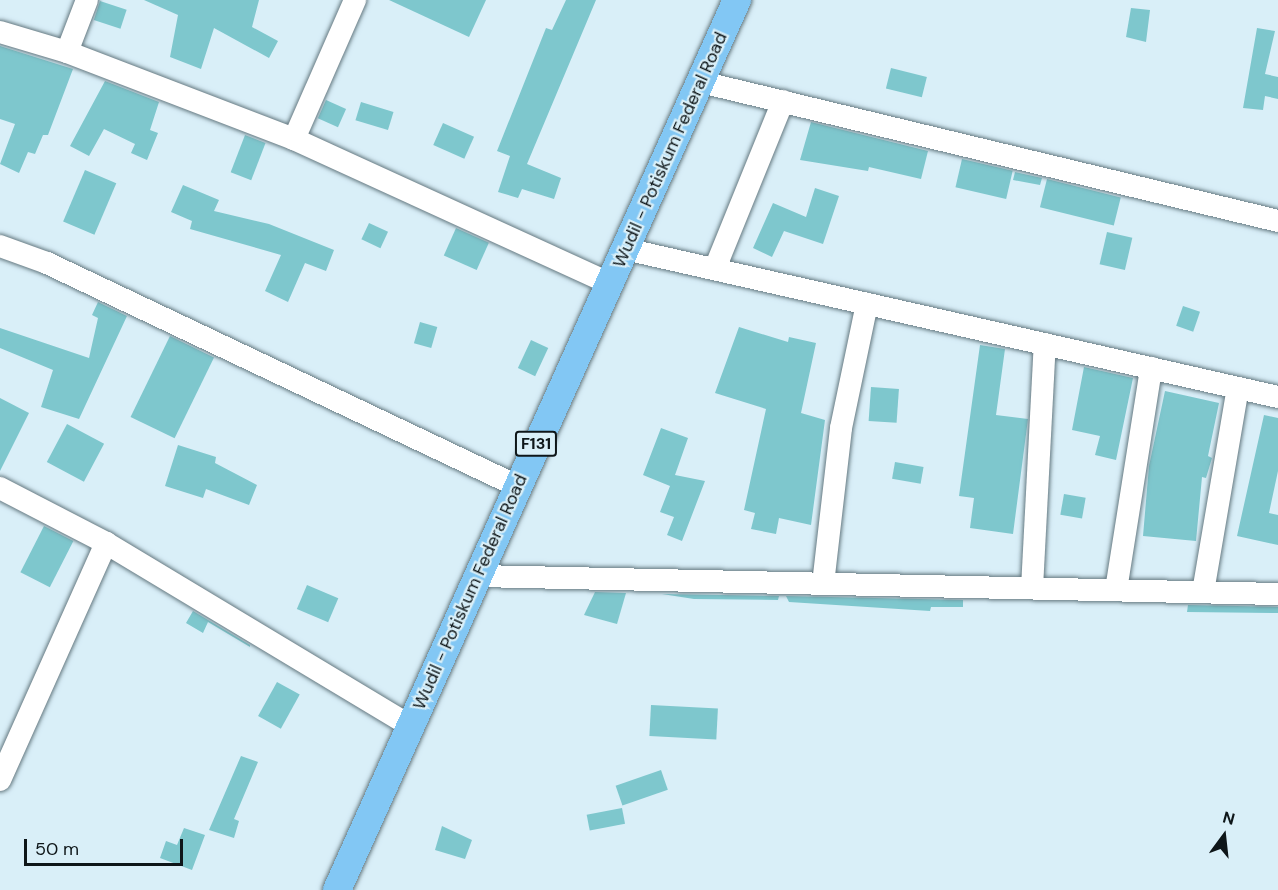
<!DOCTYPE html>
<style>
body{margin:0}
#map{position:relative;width:1278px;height:890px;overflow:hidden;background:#d9eff8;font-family:"DM Sans",sans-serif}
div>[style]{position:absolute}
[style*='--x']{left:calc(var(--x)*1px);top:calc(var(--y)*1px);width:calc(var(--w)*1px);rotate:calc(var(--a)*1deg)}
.building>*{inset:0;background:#7ec7cd;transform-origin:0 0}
.roads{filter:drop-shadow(0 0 2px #657981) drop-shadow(0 0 2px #657981)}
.minor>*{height:22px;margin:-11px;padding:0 11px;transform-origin:11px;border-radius:11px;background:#fff}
.major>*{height:28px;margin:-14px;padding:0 14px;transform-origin:14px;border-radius:14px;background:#82c7f4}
span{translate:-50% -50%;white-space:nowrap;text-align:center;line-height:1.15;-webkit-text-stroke:4.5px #d9eff8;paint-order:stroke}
.shield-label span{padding:2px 4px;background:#d9eff8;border:2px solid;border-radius:4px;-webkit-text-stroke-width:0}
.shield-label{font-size:16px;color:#0e1619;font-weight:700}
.street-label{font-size:18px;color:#0e1619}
.north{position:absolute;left:1194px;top:806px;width:60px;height:60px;-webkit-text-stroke:4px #d9eff8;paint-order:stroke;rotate:15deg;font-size:16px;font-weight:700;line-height:24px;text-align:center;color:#0e1619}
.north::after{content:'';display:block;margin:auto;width:21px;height:27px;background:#0e1619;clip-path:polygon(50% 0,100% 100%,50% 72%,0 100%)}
.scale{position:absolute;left:24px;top:839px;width:159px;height:27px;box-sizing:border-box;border:3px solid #0e1619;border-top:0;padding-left:8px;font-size:18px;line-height:21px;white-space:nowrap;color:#0e1619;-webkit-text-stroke:4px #d9eff8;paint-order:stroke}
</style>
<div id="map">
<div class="building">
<div style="clip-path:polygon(144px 0,259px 0,252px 27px,278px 41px,269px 58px,214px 28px,201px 69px,170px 57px,178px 15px)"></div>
<div style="clip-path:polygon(389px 0,486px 0,469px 37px)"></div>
<div style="clip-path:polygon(566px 0,596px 0,527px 164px,561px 178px,554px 199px,522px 189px,518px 198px,498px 192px,510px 156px,497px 151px,546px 28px,552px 30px)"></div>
<div style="left:100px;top:1px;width:28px;height:20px;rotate:18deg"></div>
<div style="clip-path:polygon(1131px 8px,1150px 10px,1146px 42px,1126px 37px)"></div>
<div style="clip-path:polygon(1257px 28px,1275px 31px,1265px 74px,1278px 77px,1278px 99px,1265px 96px,1263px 110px,1243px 108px)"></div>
<div style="clip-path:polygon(0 46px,73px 69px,48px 135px,43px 135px,35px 154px,28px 152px,19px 173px,0 164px,15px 124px,0 119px)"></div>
<div style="left:891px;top:68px;width:37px;height:21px;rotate:14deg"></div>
<div style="clip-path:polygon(105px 81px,159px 102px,150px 130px,158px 133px,147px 160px,131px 153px,135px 144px,104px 129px,89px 156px,70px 146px)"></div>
<div style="left:326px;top:100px;width:22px;height:20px;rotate:24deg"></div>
<div style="left:361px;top:102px;width:34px;height:19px;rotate:17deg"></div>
<div style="clip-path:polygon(811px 122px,928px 151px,921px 179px,869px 167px,868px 171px,800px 160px)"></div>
<div style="left:443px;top:123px;width:34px;height:24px;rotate:24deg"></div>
<div style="left:245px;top:135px;width:22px;height:40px;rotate:21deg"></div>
<div style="left:962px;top:159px;width:52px;height:29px;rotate:13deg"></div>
<div style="left:85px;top:170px;width:34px;height:56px;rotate:23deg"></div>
<div style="clip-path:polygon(1015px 172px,1042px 178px,1040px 185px,1013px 180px)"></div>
<div style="left:1047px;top:179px;width:76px;height:29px;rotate:14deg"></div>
<div style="clip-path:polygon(183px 185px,219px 200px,214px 211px,269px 224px,334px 250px,326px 271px,305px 263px,288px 302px,265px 291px,281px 255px,190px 229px,192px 221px,171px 212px)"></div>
<div style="clip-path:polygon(815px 188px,839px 196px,823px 244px,784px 231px,772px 257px,753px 248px,773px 203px,806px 217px)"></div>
<div style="left:369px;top:223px;width:21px;height:18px;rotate:25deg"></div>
<div style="left:456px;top:228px;width:36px;height:30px;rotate:24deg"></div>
<div style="left:1107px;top:232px;width:26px;height:33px;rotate:13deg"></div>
<div style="clip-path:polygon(98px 302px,127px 316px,79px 419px,41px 407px,53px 370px,0 348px,0 328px,89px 358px,98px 318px,92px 315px)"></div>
<div style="left:1183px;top:306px;width:18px;height:21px;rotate:19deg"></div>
<div style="left:420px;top:322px;width:18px;height:22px;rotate:16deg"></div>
<div style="clip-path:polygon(739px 327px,788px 342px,789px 337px,816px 343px,801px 413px,825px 420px,811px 525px,779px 518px,776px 534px,751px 529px,755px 513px,744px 510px,766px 409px,715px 393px)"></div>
<div style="left:170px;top:336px;width:49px;height:90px;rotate:26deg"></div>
<div style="left:531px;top:340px;width:19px;height:31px;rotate:25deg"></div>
<div style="clip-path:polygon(980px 345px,1005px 349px,996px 415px,1028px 419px,1013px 534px,970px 528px,974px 498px,959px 496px)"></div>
<div style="clip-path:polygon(1084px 367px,1133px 378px,1116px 460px,1095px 455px,1100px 436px,1072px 430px)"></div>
<div style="left:871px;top:387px;width:28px;height:34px;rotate:4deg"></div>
<div style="clip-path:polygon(1165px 391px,1219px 403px,1208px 456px,1212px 458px,1206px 478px,1202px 477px,1196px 541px,1143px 536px,1149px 466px)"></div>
<div style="clip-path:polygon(0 398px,29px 413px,0 471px)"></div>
<div style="clip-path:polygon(1264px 415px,1278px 418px,1278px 471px,1269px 513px,1278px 515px,1278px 545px,1237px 536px)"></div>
<div style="left:67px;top:424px;width:42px;height:43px;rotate:28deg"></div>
<div style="clip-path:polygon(661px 428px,688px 438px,675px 475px,705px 481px,682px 541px,667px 535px,674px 517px,660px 512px,670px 486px,643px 475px)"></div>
<div style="clip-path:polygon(178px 445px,216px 457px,215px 463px,257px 485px,249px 505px,206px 489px,203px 498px,165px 486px)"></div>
<div style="left:895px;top:462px;width:29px;height:17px;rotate:10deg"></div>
<div style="left:1064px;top:494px;width:22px;height:21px;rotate:10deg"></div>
<div style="left:44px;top:526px;width:33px;height:52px;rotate:27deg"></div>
<div style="left:307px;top:585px;width:34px;height:26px;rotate:23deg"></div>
<div style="clip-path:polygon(595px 592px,626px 593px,617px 624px,584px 615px)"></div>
<div style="clip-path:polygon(662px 594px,779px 596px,778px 600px,694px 599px)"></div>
<div style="clip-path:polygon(786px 596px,963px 600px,963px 607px,931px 607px,930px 611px,789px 602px)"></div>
<div style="clip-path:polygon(1188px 605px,1278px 607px,1278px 613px,1187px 612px)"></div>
<div style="clip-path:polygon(193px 611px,250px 645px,250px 647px,208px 622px,203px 633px,186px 623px)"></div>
<div style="left:277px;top:682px;width:26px;height:39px;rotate:29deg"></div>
<div style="left:651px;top:705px;width:67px;height:31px;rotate:3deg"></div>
<div style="clip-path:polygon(241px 756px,258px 762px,234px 819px,239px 821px,234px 838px,209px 830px)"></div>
<div style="left:661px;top:770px;width:21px;height:48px;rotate:71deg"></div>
<div style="left:622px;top:808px;width:16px;height:36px;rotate:79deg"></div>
<div style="clip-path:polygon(442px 826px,472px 840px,465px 859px,435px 850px)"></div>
<div style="clip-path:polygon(184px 828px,205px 835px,192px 870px,160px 858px,166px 841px,177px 845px)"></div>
</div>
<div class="roads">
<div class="minor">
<div style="--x:0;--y:32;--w:70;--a:16.6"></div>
<div style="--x:67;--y:52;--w:243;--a:21"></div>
<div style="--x:294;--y:139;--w:349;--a:24.6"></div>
<div style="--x:67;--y:52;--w:56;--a:-69"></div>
<div style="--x:701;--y:82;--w:594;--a:13.54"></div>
<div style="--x:294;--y:139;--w:152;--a:-66.3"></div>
<div style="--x:0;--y:246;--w:50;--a:19.9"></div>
<div style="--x:47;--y:263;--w:520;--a:25.38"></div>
<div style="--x:625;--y:249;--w:670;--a:12.77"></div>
<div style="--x:716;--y:266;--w:178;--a:-67.9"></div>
<div style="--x:0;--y:488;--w:119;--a:27.4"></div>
<div style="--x:106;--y:543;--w:356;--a:31"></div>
<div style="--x:478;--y:576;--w:800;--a:1.29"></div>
<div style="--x:823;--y:584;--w:157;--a:-83.4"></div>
<div style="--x:841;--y:428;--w:127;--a:-78.2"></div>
<div style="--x:1032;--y:588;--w:244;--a:-87"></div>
<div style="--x:1116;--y:590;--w:225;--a:-81"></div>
<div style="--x:1203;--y:592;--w:207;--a:-80.3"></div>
<div style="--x:0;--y:780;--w:260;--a:-65.9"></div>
</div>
<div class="major">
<div style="--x:337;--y:890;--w:976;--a:-65.8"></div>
</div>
</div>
<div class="shield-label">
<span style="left:536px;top:444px">F131</span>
</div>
<div class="street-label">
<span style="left:670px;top:150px;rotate:-66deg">Wudil - Potiskum Federal Road</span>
<span style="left:470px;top:592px;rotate:-66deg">Wudil - Potiskum Federal Road</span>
</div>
<div class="north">N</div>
<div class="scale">50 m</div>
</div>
